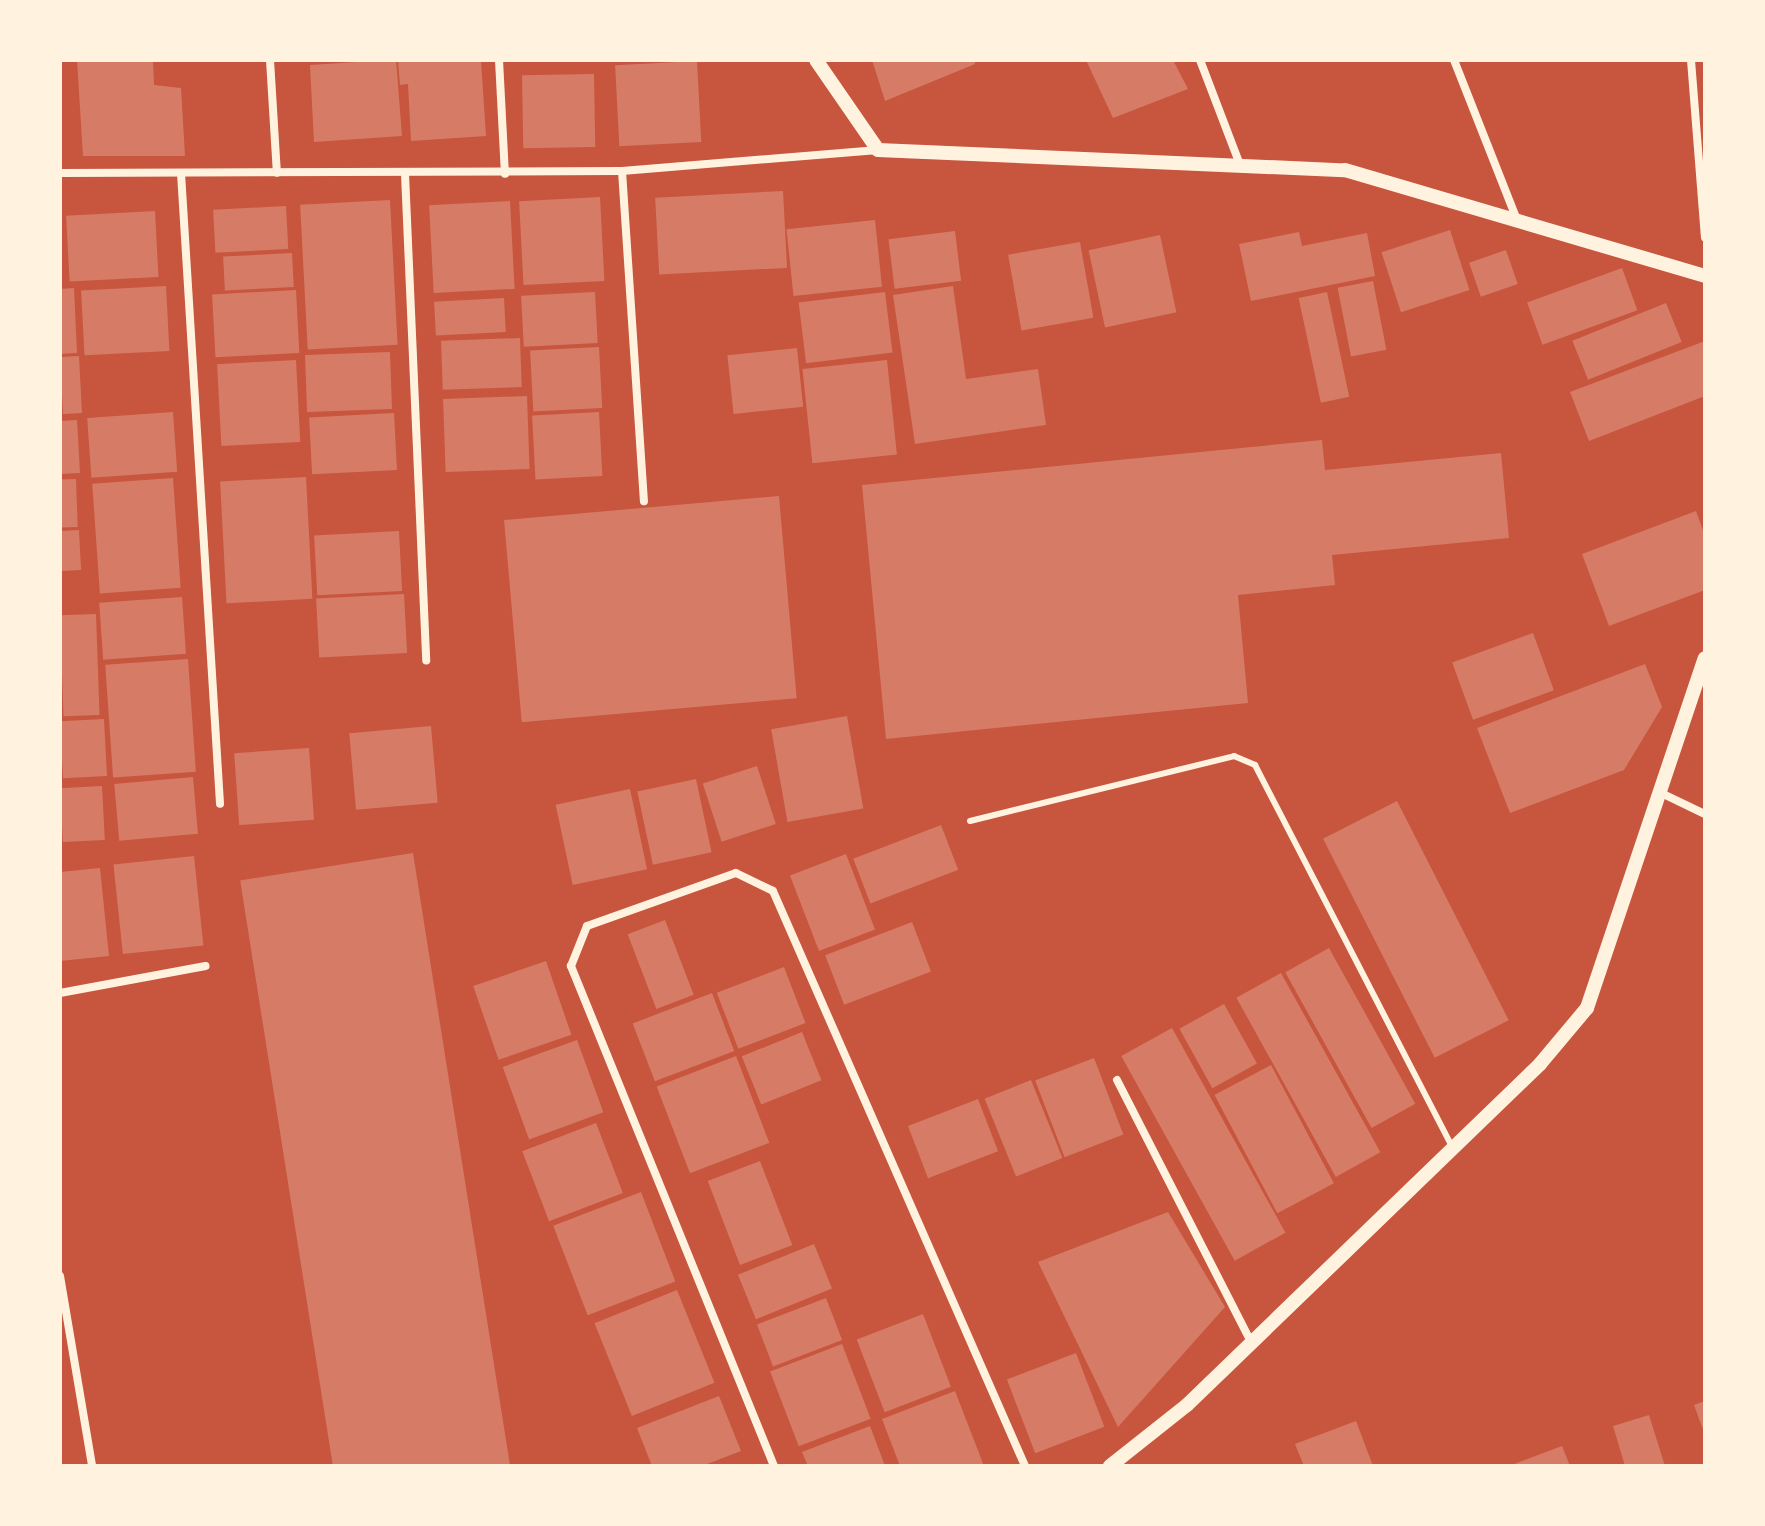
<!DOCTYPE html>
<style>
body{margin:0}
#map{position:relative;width:1765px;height:1526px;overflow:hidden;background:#c8553d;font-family:"DejaVu Sans",sans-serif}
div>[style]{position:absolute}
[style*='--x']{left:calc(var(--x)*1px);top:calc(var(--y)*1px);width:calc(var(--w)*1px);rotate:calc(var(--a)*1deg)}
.building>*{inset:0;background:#d67c66;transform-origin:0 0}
.service>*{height:6px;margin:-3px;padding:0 3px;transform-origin:3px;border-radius:3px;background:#fff3e0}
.minor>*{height:8px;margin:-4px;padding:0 4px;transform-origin:4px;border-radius:4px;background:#fff3e0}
.tertiary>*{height:14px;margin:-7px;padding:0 7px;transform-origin:7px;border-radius:7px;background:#fff3e0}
span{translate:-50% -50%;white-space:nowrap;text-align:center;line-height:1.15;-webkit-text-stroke:8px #fff3e0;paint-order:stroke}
.frame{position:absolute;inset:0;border:62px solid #fff3e0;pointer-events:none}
</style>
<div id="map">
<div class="building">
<div style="clip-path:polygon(77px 60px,153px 60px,154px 85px,181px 88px,185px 156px,83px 156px)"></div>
<div style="clip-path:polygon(388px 60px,396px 60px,402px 136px,314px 142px,310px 65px)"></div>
<div style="clip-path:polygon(398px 60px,481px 60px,486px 136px,411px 141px,408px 84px,400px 85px)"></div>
<div style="clip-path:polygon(872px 60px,974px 60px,975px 64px,885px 101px)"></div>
<div style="clip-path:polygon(1086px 60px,1173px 60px,1188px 89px,1113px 118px)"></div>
<div style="left:697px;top:61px;width:81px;height:82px;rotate:87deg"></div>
<div style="left:594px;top:74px;width:73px;height:72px;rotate:89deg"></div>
<div style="left:783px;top:191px;width:77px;height:128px;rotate:87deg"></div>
<div style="left:600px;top:197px;width:84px;height:81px;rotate:87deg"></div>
<div style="left:390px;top:200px;width:145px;height:90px;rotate:87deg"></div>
<div style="left:510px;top:201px;width:88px;height:81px;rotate:87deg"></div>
<div style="left:286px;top:206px;width:43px;height:73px;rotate:87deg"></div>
<div style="left:155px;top:211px;width:66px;height:89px;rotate:87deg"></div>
<div style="left:875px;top:220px;width:67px;height:89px;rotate:84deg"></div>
<div style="left:1450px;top:230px;width:63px;height:72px;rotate:72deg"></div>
<div style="left:955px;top:231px;width:50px;height:67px;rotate:83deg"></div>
<div style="clip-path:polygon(1299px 232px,1302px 246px,1367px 233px,1375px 276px,1251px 301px,1239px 244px)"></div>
<div style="left:1160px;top:235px;width:79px;height:73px;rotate:78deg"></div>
<div style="left:1080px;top:242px;width:77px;height:73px;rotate:80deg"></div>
<div style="left:1506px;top:250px;width:36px;height:39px;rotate:71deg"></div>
<div style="left:292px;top:253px;width:34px;height:69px;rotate:87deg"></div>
<div style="left:1622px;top:268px;width:45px;height:101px;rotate:70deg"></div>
<div style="left:1373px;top:281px;width:70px;height:36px;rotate:79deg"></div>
<div style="left:166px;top:286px;width:65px;height:85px;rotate:87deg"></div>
<div style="clip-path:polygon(953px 286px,966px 379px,1038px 369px,1046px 425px,915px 444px,893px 295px)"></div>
<div style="clip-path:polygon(74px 288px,77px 353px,60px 354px,60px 289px)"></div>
<div style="left:296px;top:290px;width:63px;height:84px;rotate:87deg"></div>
<div style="left:595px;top:292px;width:51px;height:74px;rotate:87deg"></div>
<div style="left:885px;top:292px;width:61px;height:87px;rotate:83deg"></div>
<div style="left:1327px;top:292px;width:107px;height:29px;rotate:78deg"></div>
<div style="left:504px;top:298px;width:34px;height:70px;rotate:87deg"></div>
<div style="left:1666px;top:303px;width:42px;height:101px;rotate:68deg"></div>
<div style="left:520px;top:338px;width:49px;height:79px;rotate:88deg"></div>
<div style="clip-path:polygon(1705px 341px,1705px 396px,1589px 441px,1570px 392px)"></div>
<div style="left:599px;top:347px;width:61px;height:69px;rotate:87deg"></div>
<div style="left:797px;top:348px;width:59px;height:70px;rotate:84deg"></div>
<div style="left:390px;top:352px;width:57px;height:85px;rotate:88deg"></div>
<div style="left:79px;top:356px;width:57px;height:19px;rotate:87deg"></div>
<div style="left:296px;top:360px;width:82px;height:79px;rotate:87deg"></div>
<div style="left:887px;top:360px;width:95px;height:85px;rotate:84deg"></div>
<div style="left:527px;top:396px;width:73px;height:84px;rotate:88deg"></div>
<div style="left:173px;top:412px;width:60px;height:86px;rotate:86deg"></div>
<div style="left:599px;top:412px;width:64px;height:67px;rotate:87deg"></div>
<div style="left:394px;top:413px;width:57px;height:85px;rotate:87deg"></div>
<div style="clip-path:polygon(77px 420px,80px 473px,60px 474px,60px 421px)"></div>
<div style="clip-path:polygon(1322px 440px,1325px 470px,1501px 453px,1509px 538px,1332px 555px,1335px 585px,1238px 595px,1248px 703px,886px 739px,862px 485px)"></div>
<div style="left:306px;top:477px;width:122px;height:86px;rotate:87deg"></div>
<div style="left:173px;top:478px;width:110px;height:81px;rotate:86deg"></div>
<div style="left:76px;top:479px;width:48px;height:16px;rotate:88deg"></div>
<div style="left:779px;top:496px;width:203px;height:276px;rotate:85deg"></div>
<div style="clip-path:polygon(1696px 511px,1705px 536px,1705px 590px,1609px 626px,1582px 554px)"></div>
<div style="left:79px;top:530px;width:40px;height:19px;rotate:87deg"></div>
<div style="left:399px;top:531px;width:60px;height:85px;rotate:87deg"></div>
<div style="left:404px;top:594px;width:59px;height:88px;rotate:87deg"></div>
<div style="left:182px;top:597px;width:57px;height:83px;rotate:86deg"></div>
<div style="left:96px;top:614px;width:101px;height:36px;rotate:88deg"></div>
<div style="left:1533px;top:633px;width:61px;height:86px;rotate:70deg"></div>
<div style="left:188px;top:659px;width:113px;height:83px;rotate:86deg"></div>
<div style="clip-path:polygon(1645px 664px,1662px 707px,1624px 770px,1510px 813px,1477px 728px)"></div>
<div style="left:847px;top:716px;width:94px;height:77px;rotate:80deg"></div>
<div style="left:104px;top:719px;width:57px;height:44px;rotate:87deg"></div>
<div style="left:431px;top:726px;width:77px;height:82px;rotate:85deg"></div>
<div style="left:309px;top:748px;width:72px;height:75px;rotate:86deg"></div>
<div style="left:757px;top:766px;width:61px;height:57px;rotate:72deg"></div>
<div style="left:193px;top:777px;width:57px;height:79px;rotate:85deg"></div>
<div style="left:696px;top:779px;width:75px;height:60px;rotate:78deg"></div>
<div style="left:102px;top:786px;width:54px;height:42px;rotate:87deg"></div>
<div style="left:630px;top:789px;width:82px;height:76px;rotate:78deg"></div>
<div style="left:1397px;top:801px;width:246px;height:83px;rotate:63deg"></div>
<div style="left:941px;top:825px;width:48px;height:94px;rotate:69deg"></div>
<div style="left:413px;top:853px;width:620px;height:175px;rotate:81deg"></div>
<div style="left:846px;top:854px;width:81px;height:60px;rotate:69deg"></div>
<div style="left:194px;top:856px;width:90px;height:81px;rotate:84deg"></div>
<div style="clip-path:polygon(100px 868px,109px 956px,60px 961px,60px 872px)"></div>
<div style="left:665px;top:920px;width:80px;height:40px;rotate:69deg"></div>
<div style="left:912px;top:922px;width:53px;height:93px;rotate:69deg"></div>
<div style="left:1329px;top:948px;width:178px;height:50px;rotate:61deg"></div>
<div style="left:546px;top:961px;width:78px;height:77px;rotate:71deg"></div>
<div style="left:784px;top:967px;width:60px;height:72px;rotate:69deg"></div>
<div style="left:1281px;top:973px;width:205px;height:51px;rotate:61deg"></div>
<div style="left:712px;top:993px;width:62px;height:85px;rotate:69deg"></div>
<div style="left:1224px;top:1004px;width:68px;height:51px;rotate:61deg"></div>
<div style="left:1172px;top:1028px;width:234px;height:58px;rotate:61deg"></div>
<div style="left:802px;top:1032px;width:52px;height:65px;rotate:68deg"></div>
<div style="left:577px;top:1040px;width:77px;height:79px;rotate:70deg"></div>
<div style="left:736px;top:1056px;width:93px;height:85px;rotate:69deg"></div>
<div style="left:1094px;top:1058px;width:82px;height:63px;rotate:69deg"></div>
<div style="left:1271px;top:1065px;width:134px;height:64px;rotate:62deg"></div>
<div style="left:1031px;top:1080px;width:84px;height:50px;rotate:68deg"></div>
<div style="left:978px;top:1099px;width:56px;height:75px;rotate:69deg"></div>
<div style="left:596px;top:1123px;width:75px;height:79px;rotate:69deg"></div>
<div style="left:760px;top:1161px;width:90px;height:56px;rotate:69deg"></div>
<div style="left:641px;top:1192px;width:96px;height:94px;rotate:69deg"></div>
<div style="clip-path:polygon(1168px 1212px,1225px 1307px,1118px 1427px,1038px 1262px)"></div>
<div style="left:814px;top:1244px;width:48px;height:82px;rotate:68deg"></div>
<div style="left:677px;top:1290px;width:100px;height:89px;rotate:68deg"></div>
<div style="left:826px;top:1298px;width:45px;height:74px;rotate:69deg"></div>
<div style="left:923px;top:1314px;width:78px;height:71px;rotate:69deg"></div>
<div style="left:842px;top:1344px;width:80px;height:77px;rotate:69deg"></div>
<div style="left:1076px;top:1353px;width:79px;height:74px;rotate:69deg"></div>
<div style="clip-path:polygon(955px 1391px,984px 1466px,900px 1466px,882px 1419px)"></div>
<div style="clip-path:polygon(719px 1396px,741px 1451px,702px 1466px,652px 1466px,637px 1428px)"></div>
<div style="clip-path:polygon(1705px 1401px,1705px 1435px,1694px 1405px)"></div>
<div style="clip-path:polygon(1649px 1415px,1665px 1466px,1625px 1466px,1613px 1426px)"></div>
<div style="clip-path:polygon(1356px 1421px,1373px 1466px,1304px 1466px,1295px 1444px)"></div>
<div style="clip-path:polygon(870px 1426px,885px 1466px,808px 1466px,802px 1452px)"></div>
<div style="clip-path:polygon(1562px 1446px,1570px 1466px,1509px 1466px)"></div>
</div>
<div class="service">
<div style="--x:970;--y:821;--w:272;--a:-13.8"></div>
<div style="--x:1234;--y:756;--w:23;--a:23"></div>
<div style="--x:1255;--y:765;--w:431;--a:62.7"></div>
</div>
<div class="minor">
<div style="--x:270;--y:60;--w:113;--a:86.5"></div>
<div style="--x:499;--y:60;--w:114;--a:87"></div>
<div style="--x:1200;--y:60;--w:112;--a:69.1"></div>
<div style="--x:1454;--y:60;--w:172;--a:68.5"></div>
<div style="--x:1691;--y:60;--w:178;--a:85.5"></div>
<div style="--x:622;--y:171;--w:331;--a:86.2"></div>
<div style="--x:60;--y:173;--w:562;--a:-0.2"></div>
<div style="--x:622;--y:171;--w:257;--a:-4.7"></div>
<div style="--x:181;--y:173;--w:632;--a:86.46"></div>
<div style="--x:405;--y:174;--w:487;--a:87.5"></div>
<div style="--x:1659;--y:792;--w:51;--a:25.6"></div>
<div style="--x:60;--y:993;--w:148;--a:-10.5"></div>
<div style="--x:1117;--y:1080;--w:294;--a:62.9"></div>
<div style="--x:60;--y:1276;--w:193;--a:80.4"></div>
<div style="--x:774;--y:1466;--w:540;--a:-112.1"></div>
<div style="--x:571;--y:966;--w:43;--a:-68.2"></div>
<div style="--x:587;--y:926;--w:158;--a:-19.6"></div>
<div style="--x:736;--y:873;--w:41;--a:25.9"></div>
<div style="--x:773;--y:891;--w:628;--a:66.33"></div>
</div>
<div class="tertiary">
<div style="--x:816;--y:60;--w:109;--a:55.4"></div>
<div style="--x:878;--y:150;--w:467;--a:2.5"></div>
<div style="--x:1345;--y:170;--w:375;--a:16.4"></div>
<div style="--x:1110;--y:1466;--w:98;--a:-38.4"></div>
<div style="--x:1187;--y:1405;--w:491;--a:-44"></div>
<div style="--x:1540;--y:1064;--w:73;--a:-50"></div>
<div style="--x:1587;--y:1008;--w:369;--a:-71.4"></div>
</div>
<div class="frame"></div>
</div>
